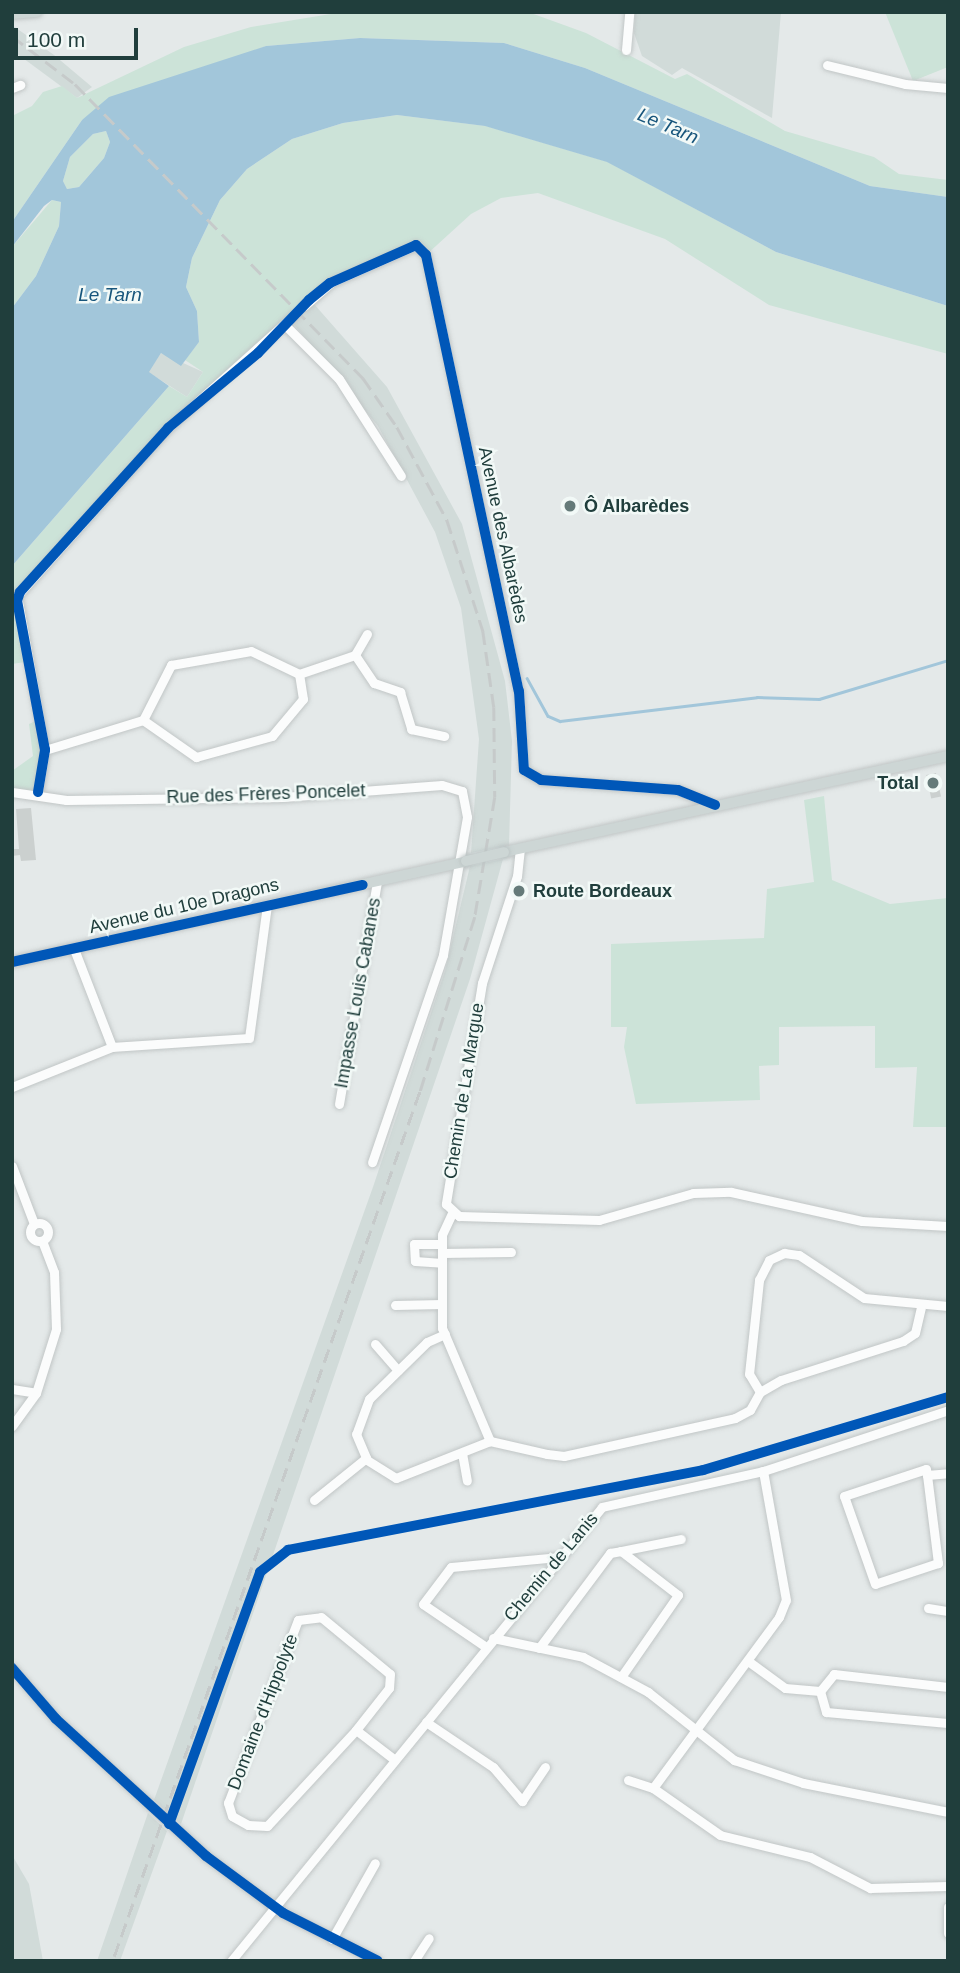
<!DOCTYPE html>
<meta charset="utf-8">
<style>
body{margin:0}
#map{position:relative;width:960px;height:1973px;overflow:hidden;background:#e4e9e9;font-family:Arial,sans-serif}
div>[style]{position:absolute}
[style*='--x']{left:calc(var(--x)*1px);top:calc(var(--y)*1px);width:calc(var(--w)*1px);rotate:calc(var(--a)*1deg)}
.built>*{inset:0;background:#d1dbd9}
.green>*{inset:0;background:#cce3d8}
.water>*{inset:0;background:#a2c6da}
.stream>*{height:2.5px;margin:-1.25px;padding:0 1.25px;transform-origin:1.25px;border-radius:1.25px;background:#a2c6da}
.building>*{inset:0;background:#cbd0cf;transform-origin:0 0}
.roads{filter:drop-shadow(0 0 2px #c1c6c6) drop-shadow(0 0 2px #c1c6c6)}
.minor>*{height:9px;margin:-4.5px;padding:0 4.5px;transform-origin:4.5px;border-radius:4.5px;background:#fbfcfc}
.minor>.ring{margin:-4.5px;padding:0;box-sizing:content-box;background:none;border:9px solid #fbfcfc;border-radius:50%}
.major>*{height:10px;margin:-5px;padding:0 5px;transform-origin:5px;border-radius:5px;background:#cdd6d5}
.rail>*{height:2.5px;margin-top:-1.25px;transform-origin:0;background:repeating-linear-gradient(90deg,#c6caca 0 14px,transparent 0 21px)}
.bridges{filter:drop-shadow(0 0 2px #bcc5c5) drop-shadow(0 0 2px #bcc5c5)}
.major-bridge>*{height:10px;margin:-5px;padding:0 5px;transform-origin:5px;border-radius:5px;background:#cdd6d5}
.cycleway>*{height:10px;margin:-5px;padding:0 5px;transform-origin:5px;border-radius:5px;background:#0057b8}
.dots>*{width:19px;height:19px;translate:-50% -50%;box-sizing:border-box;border:4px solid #f2f9f7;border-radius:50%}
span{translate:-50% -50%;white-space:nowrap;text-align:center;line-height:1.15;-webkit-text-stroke:5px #f2f9f7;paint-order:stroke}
.poi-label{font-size:18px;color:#203e3c;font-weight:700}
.left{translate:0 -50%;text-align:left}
.right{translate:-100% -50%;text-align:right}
.street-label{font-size:18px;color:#203e3c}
.water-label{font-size:19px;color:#18567c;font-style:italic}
.frame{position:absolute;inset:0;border:14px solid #203e3c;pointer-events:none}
.scale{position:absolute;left:14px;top:28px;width:124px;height:32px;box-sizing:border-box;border:4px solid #203e3c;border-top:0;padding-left:9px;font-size:21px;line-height:24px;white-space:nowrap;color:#203e3c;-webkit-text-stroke:5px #f2f9f7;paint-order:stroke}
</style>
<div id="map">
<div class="built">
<div style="clip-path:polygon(635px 12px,781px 12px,772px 118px,682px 68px,672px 75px,642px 56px,634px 33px)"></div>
<div style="clip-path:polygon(12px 25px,54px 55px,92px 87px,77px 98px,12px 50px)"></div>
<div style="clip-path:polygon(314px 304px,387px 387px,462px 524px,505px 681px,512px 741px,509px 845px,471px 853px,479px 739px,461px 608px,435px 532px,378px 426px,292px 322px)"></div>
<div style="clip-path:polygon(161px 353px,203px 372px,187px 397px,148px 372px)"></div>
<div style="clip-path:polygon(503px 859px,470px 979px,181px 1824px,154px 1800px,373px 1187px,445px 971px,470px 866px)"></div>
<div style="clip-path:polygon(148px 1813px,167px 1831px,120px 1961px,97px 1961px)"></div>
<div style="clip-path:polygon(12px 1855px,29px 1884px,43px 1961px,12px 1961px)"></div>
</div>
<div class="green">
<div style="clip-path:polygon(343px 12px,528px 12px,586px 33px,675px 79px,687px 74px,785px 131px,874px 157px,899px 174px,948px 180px,948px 197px,870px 186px,585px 68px,504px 43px,360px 38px,266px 46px,82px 120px,12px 222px,12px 116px,32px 106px,43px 92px,62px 86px,77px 98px,184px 47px,251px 27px)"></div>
<div style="clip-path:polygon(885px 12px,948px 12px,948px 67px,913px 81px)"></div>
<div style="clip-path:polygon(397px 115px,486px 126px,608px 162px,776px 252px,948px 306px,948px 354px,769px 305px,665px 239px,538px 193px,501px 198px,471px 214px,426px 255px,416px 245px,330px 283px,258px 353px,207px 392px,20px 592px,25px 662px,12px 664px,12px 566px,169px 386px,187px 397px,203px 372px,185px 360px,199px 342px,197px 311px,186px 287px,192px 258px,220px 200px,247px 169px,292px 139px,343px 123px)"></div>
<div style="clip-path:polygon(106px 131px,110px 142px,104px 158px,79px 187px,67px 189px,63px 181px,70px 157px,93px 134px)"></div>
<div style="clip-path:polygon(52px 200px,61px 202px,59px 226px,36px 276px,12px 308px,12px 247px)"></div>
<div style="clip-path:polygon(40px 719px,45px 750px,38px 792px,12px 792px,12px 771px,33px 756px,29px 724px)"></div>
<div style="clip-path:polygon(824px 796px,832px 880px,890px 904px,948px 898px,948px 1127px,913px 1127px,917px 1067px,875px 1068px,875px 1026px,779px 1027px,779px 1065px,759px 1066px,760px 1100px,636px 1104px,624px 1047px,627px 1027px,611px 1027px,611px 944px,764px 938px,767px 889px,814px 882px,804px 800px)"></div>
</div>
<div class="water">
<div style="clip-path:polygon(evenodd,360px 38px,504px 43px,585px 68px,870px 186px,948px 197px,948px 306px,776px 252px,607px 162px,485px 126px,397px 115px,343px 123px,292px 139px,247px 169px,220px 200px,192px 258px,186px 287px,197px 311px,199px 342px,181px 366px,161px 353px,149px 372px,169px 386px,12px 566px,12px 308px,36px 276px,59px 226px,61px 202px,52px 200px,44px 206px,12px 247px,12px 222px,82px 120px,109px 97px,266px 46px,360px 38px,106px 131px,110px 142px,104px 158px,79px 187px,67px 189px,63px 181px,70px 157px,93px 134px,106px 131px)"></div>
</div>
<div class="stream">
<div style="--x:527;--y:678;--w:43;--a:61.1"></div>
<div style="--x:548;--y:716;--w:13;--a:23"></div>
<div style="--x:560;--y:721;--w:198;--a:-6.9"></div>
<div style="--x:757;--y:697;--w:62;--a:1.8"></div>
<div style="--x:819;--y:699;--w:135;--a:-16.8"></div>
</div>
<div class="building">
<div style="left:936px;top:773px;width:24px;height:10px;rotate:78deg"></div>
<div style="clip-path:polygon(31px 808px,36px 860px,21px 861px,20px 855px,12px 856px,12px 849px,19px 849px,16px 809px)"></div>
</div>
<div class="roads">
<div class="minor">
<div style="--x:626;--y:50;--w:38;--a:-85"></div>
<div style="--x:827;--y:65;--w:80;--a:13.7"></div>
<div style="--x:905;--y:84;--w:43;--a:5.3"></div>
<div style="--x:12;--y:88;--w:9;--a:-21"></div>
<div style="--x:304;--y:306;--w:35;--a:-41"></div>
<div style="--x:330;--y:283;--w:94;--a:-23.8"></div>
<div style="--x:416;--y:245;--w:14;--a:45"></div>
<div style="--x:426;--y:255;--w:446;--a:78"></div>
<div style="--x:519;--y:691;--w:79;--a:86.4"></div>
<div style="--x:524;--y:770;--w:20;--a:30"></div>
<div style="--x:541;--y:780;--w:137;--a:4.2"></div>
<div style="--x:678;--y:790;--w:40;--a:22"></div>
<div style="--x:285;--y:325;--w:76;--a:45"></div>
<div style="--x:339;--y:379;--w:115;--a:57.4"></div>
<div style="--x:367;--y:634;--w:24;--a:120"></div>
<div style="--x:355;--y:655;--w:34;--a:56"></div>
<div style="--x:374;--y:683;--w:28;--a:19"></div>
<div style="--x:400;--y:692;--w:39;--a:73"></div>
<div style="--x:411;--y:729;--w:34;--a:12"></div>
<div style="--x:143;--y:720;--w:62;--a:-63"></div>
<div style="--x:171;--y:665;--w:81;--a:-9.9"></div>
<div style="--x:251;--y:651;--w:53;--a:25.6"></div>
<div style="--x:45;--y:750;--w:102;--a:-17"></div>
<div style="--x:143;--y:720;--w:65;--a:34.9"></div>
<div style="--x:196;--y:757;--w:79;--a:-15.4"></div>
<div style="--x:272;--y:736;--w:48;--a:-50"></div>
<div style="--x:303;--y:699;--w:25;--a:-99"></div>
<div style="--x:299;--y:674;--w:59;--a:-18.7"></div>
<div style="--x:12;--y:792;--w:55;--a:8.4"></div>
<div style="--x:66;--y:800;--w:217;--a:-0.8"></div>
<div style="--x:283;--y:797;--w:159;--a:-4.3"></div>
<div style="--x:442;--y:785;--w:21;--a:17"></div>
<div style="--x:462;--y:791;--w:26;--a:79"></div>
<div style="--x:467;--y:817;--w:140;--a:99.9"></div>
<div style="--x:443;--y:955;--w:219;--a:108.9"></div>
<div style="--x:38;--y:792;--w:43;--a:-80.5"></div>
<div style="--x:45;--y:750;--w:157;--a:-100.3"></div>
<div style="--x:17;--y:596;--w:226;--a:-48.1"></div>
<div style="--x:168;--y:428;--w:171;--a:-41.9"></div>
<div style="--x:520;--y:848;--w:28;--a:96"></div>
<div style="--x:517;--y:876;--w:113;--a:108.1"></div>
<div style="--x:482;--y:983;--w:224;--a:99.3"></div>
<div style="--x:446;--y:1204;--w:18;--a:43"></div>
<div style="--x:459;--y:1216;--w:140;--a:1.6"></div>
<div style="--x:599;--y:1220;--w:98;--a:-16"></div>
<div style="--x:693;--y:1193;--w:38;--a:-2"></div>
<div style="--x:731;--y:1192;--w:134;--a:12.5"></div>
<div style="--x:862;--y:1221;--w:86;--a:3.3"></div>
<div style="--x:74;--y:949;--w:105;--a:68.8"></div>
<div style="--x:12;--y:1087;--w:108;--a:-21.8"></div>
<div style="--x:112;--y:1047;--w:137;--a:-3.8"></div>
<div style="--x:249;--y:1038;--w:134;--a:-82.3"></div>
<div style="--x:339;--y:1104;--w:225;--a:-80.3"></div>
<div style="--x:12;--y:1166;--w:62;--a:69.2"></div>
<div style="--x:453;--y:1211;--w:26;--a:115"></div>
<div style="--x:442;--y:1235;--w:93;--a:90"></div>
<div style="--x:442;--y:1328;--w:123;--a:67"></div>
<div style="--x:490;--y:1441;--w:58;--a:12.8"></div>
<div style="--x:547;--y:1454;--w:17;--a:7"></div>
<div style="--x:564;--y:1456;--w:175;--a:-12.5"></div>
<div style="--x:735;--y:1418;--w:17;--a:-28"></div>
<div style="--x:750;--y:1410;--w:21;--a:-61"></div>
<div style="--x:760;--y:1392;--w:24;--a:-30"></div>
<div style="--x:781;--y:1380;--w:128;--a:-17.7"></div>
<div style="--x:903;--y:1341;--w:14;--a:-34"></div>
<div style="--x:915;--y:1333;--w:26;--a:-77"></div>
<div class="ring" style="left:30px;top:1223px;width:9px;height:9px"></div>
<div style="--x:442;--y:1244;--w:28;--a:180"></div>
<div style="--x:414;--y:1244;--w:17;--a:87"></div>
<div style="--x:415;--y:1261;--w:27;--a:4"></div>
<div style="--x:442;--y:1253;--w:69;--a:-0.8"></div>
<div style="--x:395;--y:1305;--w:47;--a:-1.2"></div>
<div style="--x:445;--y:1334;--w:20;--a:156"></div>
<div style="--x:427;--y:1342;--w:81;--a:135.5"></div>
<div style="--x:369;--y:1399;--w:37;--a:110"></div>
<div style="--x:356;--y:1434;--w:28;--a:67"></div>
<div style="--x:367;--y:1460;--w:34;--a:32"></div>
<div style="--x:396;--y:1478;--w:101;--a:-21.5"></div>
<div style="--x:375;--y:1344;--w:35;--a:49"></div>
<div style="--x:12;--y:1389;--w:24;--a:9"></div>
<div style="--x:760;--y:1392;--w:21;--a:-121"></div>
<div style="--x:749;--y:1374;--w:95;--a:-83.9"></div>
<div style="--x:759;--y:1280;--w:22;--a:-63"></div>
<div style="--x:769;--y:1260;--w:17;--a:-25"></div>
<div style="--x:784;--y:1253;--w:15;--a:8"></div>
<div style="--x:799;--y:1255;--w:78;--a:33.5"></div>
<div style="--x:864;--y:1298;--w:84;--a:5.4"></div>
<div style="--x:12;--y:1426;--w:41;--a:-54"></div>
<div style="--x:36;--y:1393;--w:67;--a:-72.6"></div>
<div style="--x:56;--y:1329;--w:57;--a:-92"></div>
<div style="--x:54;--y:1272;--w:33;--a:-111"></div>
<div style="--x:462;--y:1453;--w:28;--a:80"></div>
<div style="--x:927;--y:1475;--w:89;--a:82.9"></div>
<div style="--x:938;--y:1563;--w:66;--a:161.6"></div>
<div style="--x:875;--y:1584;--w:93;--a:-109.4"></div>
<div style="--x:844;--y:1496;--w:86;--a:-18.2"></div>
<div style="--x:926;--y:1469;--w:6;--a:81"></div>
<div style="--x:927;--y:1475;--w:21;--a:-5"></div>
<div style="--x:314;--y:1500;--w:67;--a:-38.9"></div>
<div style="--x:621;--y:1551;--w:61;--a:-11.3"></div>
<div style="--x:928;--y:1608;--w:20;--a:9"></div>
<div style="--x:493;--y:1638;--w:92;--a:11.9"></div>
<div style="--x:583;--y:1657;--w:74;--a:28.3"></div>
<div style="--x:648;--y:1692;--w:110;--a:38.3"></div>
<div style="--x:734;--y:1760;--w:73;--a:18.4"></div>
<div style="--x:803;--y:1783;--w:148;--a:11.3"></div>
<div style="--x:486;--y:1647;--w:76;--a:-145.7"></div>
<div style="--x:423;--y:1604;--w:46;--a:-52.9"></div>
<div style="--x:451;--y:1567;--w:107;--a:-5.3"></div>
<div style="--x:539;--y:1648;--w:119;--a:-53.2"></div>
<div style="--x:610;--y:1553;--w:11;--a:-10"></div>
<div style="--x:621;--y:1551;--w:72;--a:37.7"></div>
<div style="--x:678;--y:1595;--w:100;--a:124.8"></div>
<div style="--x:748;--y:1661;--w:46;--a:36.1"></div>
<div style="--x:785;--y:1688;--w:35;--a:5"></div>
<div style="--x:12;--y:1668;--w:67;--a:49.2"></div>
<div style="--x:56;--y:1719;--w:203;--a:42.4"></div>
<div style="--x:206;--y:1856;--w:96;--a:36.5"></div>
<div style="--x:283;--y:1913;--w:106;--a:26.8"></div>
<div style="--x:948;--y:1687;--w:115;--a:-173.5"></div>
<div style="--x:834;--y:1674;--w:22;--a:129"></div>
<div style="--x:820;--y:1691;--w:22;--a:74"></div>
<div style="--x:826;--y:1712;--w:122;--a:5.2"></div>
<div style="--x:426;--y:1722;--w:81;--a:33.9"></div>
<div style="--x:493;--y:1767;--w:45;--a:49.5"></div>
<div style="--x:522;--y:1801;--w:41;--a:-55.9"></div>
<div style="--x:356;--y:1730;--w:131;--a:132.8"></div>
<div style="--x:267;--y:1826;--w:19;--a:-177"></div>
<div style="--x:248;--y:1825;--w:18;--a:-151"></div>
<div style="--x:232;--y:1816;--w:14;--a:-107"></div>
<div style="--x:228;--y:1803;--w:196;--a:-69.1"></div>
<div style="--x:298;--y:1620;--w:23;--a:-7"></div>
<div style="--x:321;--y:1617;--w:89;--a:39.6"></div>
<div style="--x:390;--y:1674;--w:14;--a:94"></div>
<div style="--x:389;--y:1688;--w:53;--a:128.2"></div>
<div style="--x:356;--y:1730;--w:49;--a:37.6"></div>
<div style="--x:628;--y:1780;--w:26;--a:18"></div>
<div style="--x:653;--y:1788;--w:82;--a:35"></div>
<div style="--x:720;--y:1835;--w:93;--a:13.7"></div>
<div style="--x:810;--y:1857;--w:68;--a:27.3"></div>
<div style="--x:870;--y:1888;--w:78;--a:-1.5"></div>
<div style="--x:653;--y:1788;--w:212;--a:-53.6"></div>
<div style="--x:779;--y:1617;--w:18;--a:-68"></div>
<div style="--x:786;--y:1600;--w:131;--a:-100.1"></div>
<div style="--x:948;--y:1907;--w:26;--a:90"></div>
<div style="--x:332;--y:1939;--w:87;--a:-60.5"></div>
<div style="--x:231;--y:1961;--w:586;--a:-50.74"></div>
<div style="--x:602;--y:1507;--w:165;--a:-12.6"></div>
<div style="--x:763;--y:1471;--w:195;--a:-18.2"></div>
<div style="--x:414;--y:1961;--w:27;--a:-57"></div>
</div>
<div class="major">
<div style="--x:12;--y:14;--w:25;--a:-5"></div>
<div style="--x:504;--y:852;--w:454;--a:-12.2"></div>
<div style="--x:12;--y:962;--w:465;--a:-12.5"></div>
</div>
</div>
<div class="rail">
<div style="--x:12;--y:36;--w:79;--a:37.3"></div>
<div style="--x:75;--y:84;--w:412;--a:45.6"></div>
<div style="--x:363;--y:378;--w:60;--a:55.2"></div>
<div style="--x:397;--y:427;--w:106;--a:61.7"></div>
<div style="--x:447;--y:520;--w:117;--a:72"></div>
<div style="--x:483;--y:631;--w:77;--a:81.8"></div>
<div style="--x:494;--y:707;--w:90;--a:89.4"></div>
<div style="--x:495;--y:797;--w:122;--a:99.5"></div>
<div style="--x:475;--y:917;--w:183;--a:107.4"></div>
<div style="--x:420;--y:1092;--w:922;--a:109.46"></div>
</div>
<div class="bridges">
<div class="major-bridge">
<div style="--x:466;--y:861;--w:39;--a:-13"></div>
</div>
</div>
<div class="cycleway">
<div style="--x:38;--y:792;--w:43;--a:-80.5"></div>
<div style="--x:45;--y:750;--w:152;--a:-100.6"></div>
<div style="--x:17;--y:601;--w:9;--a:-72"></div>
<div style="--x:20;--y:592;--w:221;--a:-47.9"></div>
<div style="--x:168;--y:428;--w:117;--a:-39.8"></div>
<div style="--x:258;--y:353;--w:74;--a:-46.1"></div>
<div style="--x:309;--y:300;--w:27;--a:-39"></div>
<div style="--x:330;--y:283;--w:94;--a:-23.8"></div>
<div style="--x:416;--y:245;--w:14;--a:45"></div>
<div style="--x:426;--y:255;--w:446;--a:78"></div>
<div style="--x:519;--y:691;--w:79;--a:86.4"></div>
<div style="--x:524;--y:770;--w:20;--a:30"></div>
<div style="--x:541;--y:780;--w:137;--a:4.2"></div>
<div style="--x:678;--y:790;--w:40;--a:22"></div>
<div style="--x:12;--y:962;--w:359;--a:-12.4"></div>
<div style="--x:12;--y:1668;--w:67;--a:49.2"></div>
<div style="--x:56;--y:1719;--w:203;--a:42.4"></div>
<div style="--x:206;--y:1856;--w:96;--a:36.5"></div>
<div style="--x:283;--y:1913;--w:106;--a:26.8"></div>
<div style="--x:169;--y:1824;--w:268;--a:-70.1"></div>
<div style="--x:260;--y:1572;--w:36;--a:-38"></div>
<div style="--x:288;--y:1550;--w:423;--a:-10.9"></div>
<div style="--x:703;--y:1470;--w:256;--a:-16.6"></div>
</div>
<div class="dots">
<div style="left:570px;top:506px;background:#657a79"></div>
<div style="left:933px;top:783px;background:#657a79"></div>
<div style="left:519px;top:891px;background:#657a79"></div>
</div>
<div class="poi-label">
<span class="left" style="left:584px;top:506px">Ô Albarèdes</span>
<span class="right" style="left:919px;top:783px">Total</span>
<span class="left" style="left:533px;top:891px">Route Bordeaux</span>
</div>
<div class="street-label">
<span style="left:503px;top:535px;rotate:78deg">Avenue des Albarèdes</span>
<span style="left:266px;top:794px;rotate:-2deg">Rue des Frères Poncelet</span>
<span style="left:184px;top:906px;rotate:-13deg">Avenue du 10e Dragons</span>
<span style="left:358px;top:993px;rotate:-80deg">Impasse Louis Cabanes</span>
<span style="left:464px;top:1091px;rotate:-81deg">Chemin de La Margue</span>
<span style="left:551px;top:1567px;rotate:-50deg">Chemin de Lanis</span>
<span style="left:263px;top:1712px;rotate:-69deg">Domaine d'Hippolyte</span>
</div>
<div class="water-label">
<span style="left:668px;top:126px;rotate:23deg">Le Tarn</span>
<span style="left:110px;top:295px">Le Tarn</span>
</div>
<div class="frame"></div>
<div class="scale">100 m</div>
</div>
